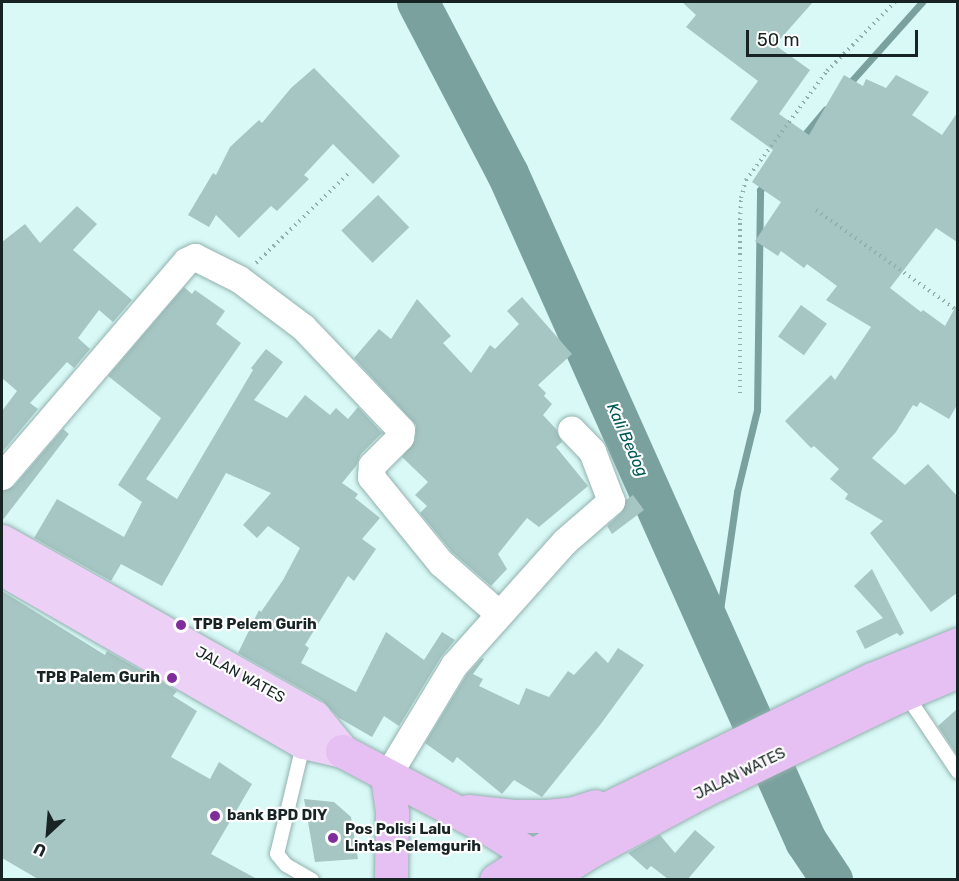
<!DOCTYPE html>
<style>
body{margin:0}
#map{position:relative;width:959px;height:881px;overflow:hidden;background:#d8f9f6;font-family:Rubik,sans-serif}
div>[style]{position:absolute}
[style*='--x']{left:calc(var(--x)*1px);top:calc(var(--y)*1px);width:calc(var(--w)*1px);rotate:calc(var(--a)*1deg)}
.stream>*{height:7px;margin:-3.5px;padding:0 3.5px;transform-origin:3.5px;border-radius:3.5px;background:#7aa19e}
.river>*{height:42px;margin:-21px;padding:0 21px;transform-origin:21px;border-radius:21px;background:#7aa19e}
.building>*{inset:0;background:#a6c6c3;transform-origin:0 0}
.path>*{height:4px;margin-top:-2px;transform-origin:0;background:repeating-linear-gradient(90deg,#93adaa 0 1.5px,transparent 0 6px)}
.roads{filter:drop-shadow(0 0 2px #92b1ae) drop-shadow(0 0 2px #92b1ae)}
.service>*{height:14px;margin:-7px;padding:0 7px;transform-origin:7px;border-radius:7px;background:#fff}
.minor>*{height:27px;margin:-13.5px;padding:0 13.5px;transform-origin:13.5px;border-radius:13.5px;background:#fff}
.primary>*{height:33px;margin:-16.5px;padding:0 16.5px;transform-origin:16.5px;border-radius:16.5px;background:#ecd0f6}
.trunk>*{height:33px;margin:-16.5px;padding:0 16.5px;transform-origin:16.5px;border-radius:16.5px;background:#e6c0f3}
.dots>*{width:16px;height:16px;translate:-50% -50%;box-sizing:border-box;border:3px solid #fefefe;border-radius:50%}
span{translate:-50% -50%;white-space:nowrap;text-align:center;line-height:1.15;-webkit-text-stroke:4.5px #fefefe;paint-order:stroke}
.poi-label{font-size:15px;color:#172423;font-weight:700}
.left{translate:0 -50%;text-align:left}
.right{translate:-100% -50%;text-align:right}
.street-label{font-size:15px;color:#172423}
.water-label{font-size:16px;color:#005955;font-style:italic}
.frame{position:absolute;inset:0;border:3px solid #172423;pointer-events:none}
.north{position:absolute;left:18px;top:803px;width:60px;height:60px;-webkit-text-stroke:4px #fefefe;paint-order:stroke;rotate:206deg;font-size:16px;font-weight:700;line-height:24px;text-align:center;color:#172423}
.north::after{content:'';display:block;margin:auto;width:21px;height:27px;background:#172423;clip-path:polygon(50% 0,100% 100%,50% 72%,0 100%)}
.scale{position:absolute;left:746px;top:30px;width:172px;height:27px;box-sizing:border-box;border:3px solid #172423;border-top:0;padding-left:8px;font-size:18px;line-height:21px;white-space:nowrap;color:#172423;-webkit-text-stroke:4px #fefefe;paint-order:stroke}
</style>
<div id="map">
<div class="stream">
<div style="--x:847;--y:86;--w:113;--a:-48.2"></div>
<div style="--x:800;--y:140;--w:40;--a:-50"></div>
<div style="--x:716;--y:638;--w:148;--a:-81.8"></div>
<div style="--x:737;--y:492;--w:84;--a:-76.3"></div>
<div style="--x:757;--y:410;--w:220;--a:-89.2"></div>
<div style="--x:760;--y:190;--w:11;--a:-49"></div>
</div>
<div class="river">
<div style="--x:418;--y:2;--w:194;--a:62.4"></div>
<div style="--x:508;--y:174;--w:731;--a:65.93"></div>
<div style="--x:806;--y:841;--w:47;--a:56.3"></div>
</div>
<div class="building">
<div style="clip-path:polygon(682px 2px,813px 2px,775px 45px,810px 70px,779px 114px,809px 135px,844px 75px,863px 86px,866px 79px,886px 88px,896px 75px,929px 92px,912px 115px,942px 135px,957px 113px,957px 242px,936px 228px,890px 288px,921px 312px,923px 310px,945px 326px,957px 304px,957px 405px,949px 419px,920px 402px,917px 407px,913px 405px,896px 432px,872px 458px,905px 485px,928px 464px,957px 496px,957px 593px,931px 612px,870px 533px,883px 521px,845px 499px,848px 494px,830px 479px,839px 469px,814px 446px,811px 448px,785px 421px,831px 375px,835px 380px,871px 327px,826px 300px,837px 286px,807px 264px,804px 268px,781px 251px,778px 256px,755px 241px,781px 202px,752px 182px,773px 150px,730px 119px,758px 81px,686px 27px,696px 15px)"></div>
<div style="clip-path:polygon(314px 68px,400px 156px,373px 184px,333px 144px,304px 175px,309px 179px,277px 211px,271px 206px,239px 238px,216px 215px,209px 227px,188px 215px,213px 173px,216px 175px,230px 147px,259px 120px,262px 123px,291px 88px)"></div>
<div style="left:378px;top:195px;width:45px;height:51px;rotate:46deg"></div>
<div style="clip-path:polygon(77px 206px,97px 224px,73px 250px,132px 300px,113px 322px,99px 310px,78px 338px,90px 349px,74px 368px,67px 362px,30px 403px,38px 409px,2px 452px,2px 411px,17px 391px,2px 378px,2px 242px,25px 224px,40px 243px)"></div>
<div style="clip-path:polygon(184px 287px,192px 294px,195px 290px,225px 311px,216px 324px,241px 343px,146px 479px,177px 499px,253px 370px,251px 368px,266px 349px,283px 362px,254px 400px,287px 418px,305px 395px,330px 415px,336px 408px,348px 419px,358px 407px,382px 433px,361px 454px,356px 466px,342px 483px,358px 494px,355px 498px,380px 518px,362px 539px,376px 549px,354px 581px,348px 576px,305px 645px,309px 648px,301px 663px,356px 692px,386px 632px,424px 660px,442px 632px,455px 640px,441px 657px,399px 726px,384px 716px,372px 737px,339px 718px,323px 701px,238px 653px,259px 610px,261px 612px,283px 580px,300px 548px,268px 526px,257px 538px,243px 525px,271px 493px,226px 473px,162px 586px,121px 564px,111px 581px,34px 538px,57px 499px,124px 537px,142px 502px,118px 485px,161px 418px,108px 376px)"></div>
<div style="clip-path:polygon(522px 297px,572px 354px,538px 385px,546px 393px,544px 396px,552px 404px,543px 415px,556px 429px,562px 442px,556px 447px,588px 486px,539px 527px,527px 518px,498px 554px,507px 569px,491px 586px,452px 552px,420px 513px,427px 506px,415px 495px,428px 482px,402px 457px,415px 440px,416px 425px,354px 358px,379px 329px,391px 339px,417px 299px,451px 336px,443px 343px,471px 373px,490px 345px,495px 349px,519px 324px,507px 311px)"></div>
<div style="left:801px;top:305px;width:32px;height:39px;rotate:36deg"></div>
<div style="clip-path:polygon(63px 429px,69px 434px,2px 521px,2px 491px,14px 486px)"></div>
<div style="clip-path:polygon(633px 495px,644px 510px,612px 534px,607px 526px,622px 512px,626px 500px)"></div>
<div style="clip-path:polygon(872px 569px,904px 633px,900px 636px,897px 633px,865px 649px,856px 631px,883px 618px,854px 586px)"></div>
<div style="clip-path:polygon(2px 591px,105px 655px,107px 651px,177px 691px,173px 696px,197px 711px,171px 757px,210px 779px,219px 762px,252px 784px,211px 854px,257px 879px,38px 879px,2px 858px)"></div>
<div style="clip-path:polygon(618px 648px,644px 665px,600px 725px,542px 797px,514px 780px,502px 794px,457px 757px,453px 763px,425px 743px,467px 674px,482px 658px,484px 659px,473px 674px,483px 679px,479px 686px,519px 705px,526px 688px,549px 697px,568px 671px,574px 675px,596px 651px,608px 663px)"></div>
<div style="clip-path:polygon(957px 709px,957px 755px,938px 726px)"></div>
<div style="clip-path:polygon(304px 799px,334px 802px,351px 817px,358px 859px,315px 862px)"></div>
<div style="clip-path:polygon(695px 830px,715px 847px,688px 879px,668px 879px,651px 866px,647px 870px,628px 853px,660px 835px,675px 853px)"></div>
</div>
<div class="path">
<div style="--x:816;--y:210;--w:174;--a:35.4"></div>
<div style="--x:256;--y:263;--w:131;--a:-44.1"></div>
<div style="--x:740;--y:393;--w:173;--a:-90"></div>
<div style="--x:740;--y:220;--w:22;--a:-87"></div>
<div style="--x:741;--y:198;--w:19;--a:-74"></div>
<div style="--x:746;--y:180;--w:136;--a:-53.4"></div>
<div style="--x:827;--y:71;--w:97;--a:-45.4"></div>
</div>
<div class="roads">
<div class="service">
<div style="--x:905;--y:693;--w:95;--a:56.1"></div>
<div style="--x:304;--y:741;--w:116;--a:103.4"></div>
<div style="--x:277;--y:854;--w:14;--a:51"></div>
<div style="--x:286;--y:865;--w:30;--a:30"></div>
</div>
<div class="minor">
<div style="--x:2;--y:476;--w:283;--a:-49.4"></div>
<div style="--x:186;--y:261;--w:10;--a:-24"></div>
<div style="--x:195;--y:257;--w:49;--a:26.6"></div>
<div style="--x:239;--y:279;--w:80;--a:36.9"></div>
<div style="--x:303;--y:327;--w:142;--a:46.4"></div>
<div style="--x:401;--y:430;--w:7;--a:98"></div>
<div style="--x:400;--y:437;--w:40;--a:135"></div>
<div style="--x:372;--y:465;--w:12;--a:95"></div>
<div style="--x:371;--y:477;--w:111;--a:50.9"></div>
<div style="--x:441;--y:563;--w:76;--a:41.3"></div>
<div style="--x:387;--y:776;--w:130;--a:-58.9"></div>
<div style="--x:454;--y:665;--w:166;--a:-48.2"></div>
<div style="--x:565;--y:541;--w:61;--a:-41"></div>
<div style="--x:611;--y:501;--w:53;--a:-110.8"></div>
<div style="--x:592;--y:451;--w:30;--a:-134"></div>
</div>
<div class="primary">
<div style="--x:2;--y:541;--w:358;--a:29.4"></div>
<div style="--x:314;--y:717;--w:44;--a:50.5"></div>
<div style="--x:2;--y:569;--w:347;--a:29.9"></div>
<div style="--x:303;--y:742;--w:40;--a:13"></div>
</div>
<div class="trunk">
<div style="--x:342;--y:751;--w:171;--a:27.9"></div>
<div style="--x:493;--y:831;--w:45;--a:32.3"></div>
<div style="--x:387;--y:776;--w:37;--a:82"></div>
<div style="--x:392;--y:813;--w:67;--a:90.9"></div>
<div style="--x:468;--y:811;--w:46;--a:6.2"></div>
<div style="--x:514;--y:816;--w:33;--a:0"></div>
<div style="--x:547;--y:816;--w:27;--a:-6"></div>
<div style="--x:574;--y:813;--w:22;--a:-18"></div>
<div style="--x:496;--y:880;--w:130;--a:-33.1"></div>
<div style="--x:605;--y:809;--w:297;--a:-26"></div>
<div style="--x:872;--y:679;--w:93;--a:-22.1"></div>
<div style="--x:545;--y:880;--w:52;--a:-32.5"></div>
<div style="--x:589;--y:852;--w:127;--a:-28.2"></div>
<div style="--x:701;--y:792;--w:220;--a:-25.9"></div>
<div style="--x:899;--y:696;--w:64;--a:-23"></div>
</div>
</div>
<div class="dots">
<div style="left:181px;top:625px;background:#802c9b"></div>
<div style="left:172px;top:678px;background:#802c9b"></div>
<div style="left:215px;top:816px;background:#802c9b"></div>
<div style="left:333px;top:838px;background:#802c9b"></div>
</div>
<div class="poi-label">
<span class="left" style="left:193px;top:625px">TPB Pelem Gurih</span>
<span class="right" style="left:160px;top:678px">TPB Palem Gurih</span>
<span class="left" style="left:227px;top:816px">bank BPD DIY</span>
<span class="left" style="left:345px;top:838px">Pos Polisi Lalu<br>Lintas Pelemgurih</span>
</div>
<div class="street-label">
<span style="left:240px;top:675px;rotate:29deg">JALAN WATES</span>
<span style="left:740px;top:774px;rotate:-26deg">JALAN WATES</span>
</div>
<div class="water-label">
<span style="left:627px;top:440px;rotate:66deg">Kali Bedog</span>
</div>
<div class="frame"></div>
<div class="north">U</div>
<div class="scale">50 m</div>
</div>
